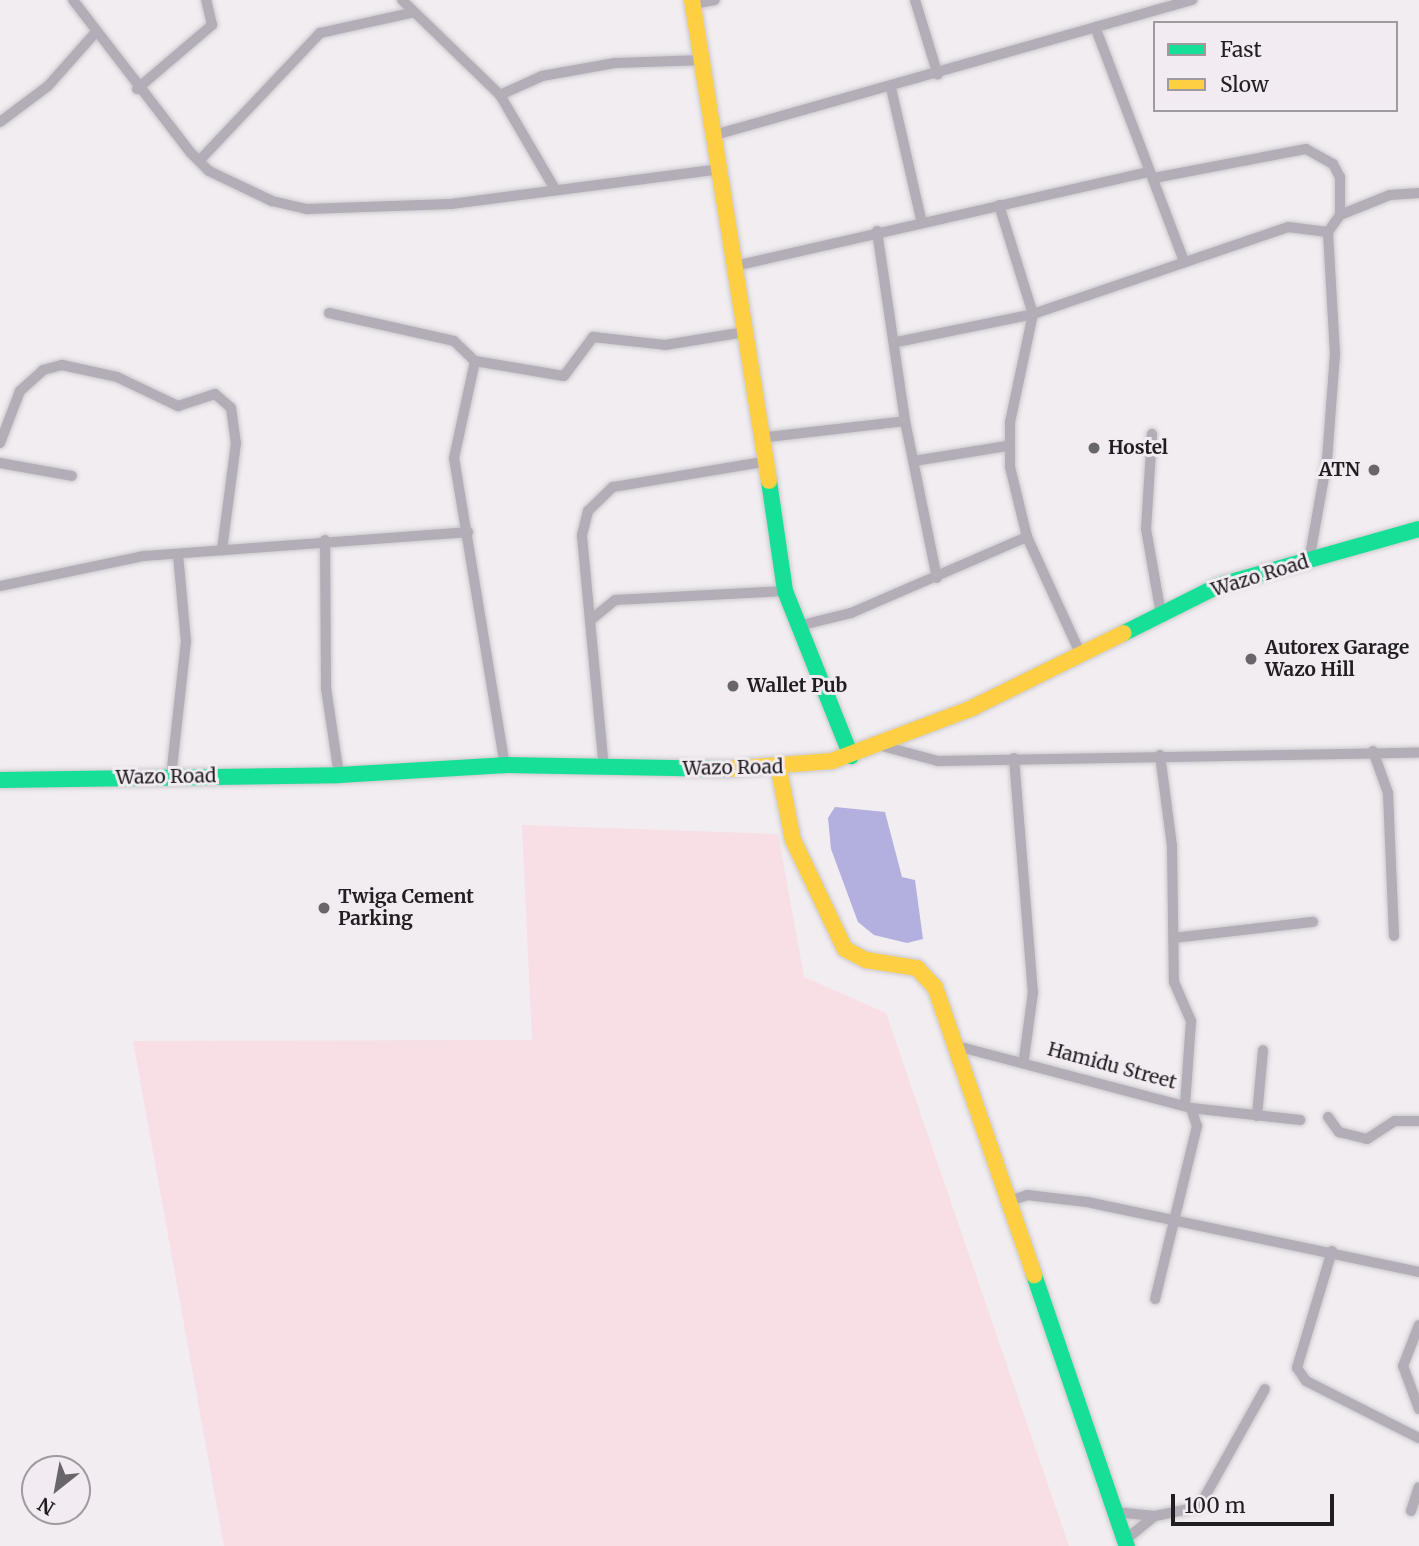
<!DOCTYPE html>
<style>
body{margin:0}
#map{position:relative;width:1419px;height:1546px;overflow:hidden;background:#f1edf1;font-family:Merriweather,serif}
div>[style]{position:absolute}
[style*='--x']{left:calc(var(--x)*1px);top:calc(var(--y)*1px);width:calc(var(--w)*1px);rotate:calc(var(--a)*1deg)}
.green>*{inset:0;background:#f8dee5}
.water>*{inset:0;background:#b3afde}
.roads{filter:drop-shadow(0 0 2px #cbc9cb) drop-shadow(0 0 2px #cbc9cb)}
.street>*{height:10px;margin:-5px;padding:0 5px;transform-origin:5px;border-radius:5px;background:#b2adb6}
.fast>*{height:16px;margin:-8px;padding:0 8px;transform-origin:8px;border-radius:8px;background:#16e098}
.slow>*{height:16px;margin:-8px;padding:0 8px;transform-origin:8px;border-radius:8px;background:#ffcf43}
.dots>*{width:19px;height:19px;translate:-50% -50%;box-sizing:border-box;border:4px solid #f2ecf2;border-radius:50%}
span{translate:-50% -50%;white-space:nowrap;text-align:center;line-height:1.15;-webkit-text-stroke:6px #f2ecf2;paint-order:stroke}
.poi-label{font-size:19px;color:#201e20;font-weight:700}
.left{translate:0 -50%;text-align:left}
.right{translate:-100% -50%;text-align:right}
.street-label{font-size:19px;color:#201e20}
.legend{position:absolute;left:1153px;top:21px;width:245px;height:91px;box-sizing:border-box;background:#f2ecf2;border:2px solid #9e9a9e;margin:0;padding:9px 12px;list-style:none;font-size:21px;color:#201e20}
.legend li{display:flex;align-items:center;gap:14px;height:35px}
.legend b{width:35px;border:2px solid #9e9a9e}
.north{position:absolute;left:21px;top:1455px;width:70px;height:70px;box-sizing:border-box;background:#f2ecf2;border:2px solid #9e9a9e;border-radius:50%;rotate:211deg;font-size:19px;font-weight:700;line-height:28px;text-align:center;color:#201e20}
.north::after{content:'';display:block;margin:auto;width:24px;height:32px;background:#696669;clip-path:polygon(50% 0,100% 100%,50% 72%,0 100%)}
.scale{position:absolute;left:1171px;top:1494px;width:163px;height:32px;box-sizing:border-box;border:4px solid #201e20;border-top:0;padding-left:9px;font-size:21px;line-height:24px;white-space:nowrap;color:#201e20;-webkit-text-stroke:5px #f2ecf2;paint-order:stroke}
</style>
<div id="map">
<div class="green">
<div style="clip-path:polygon(522px 825px,778px 834px,804px 977px,886px 1013px,1069px 1546px,224px 1546px,133px 1041px,532px 1040px)"></div>
</div>
<div class="water">
<div style="clip-path:polygon(835px 807px,885px 812px,902px 877px,915px 880px,923px 939px,907px 943px,874px 935px,858px 922px,831px 849px,828px 818px)"></div>
</div>
<div class="roads">
<div class="street">
<div style="--x:73;--y:0;--w:193;--a:52.4"></div>
<div style="--x:191;--y:153;--w:25;--a:45"></div>
<div style="--x:209;--y:171;--w:70;--a:25.5"></div>
<div style="--x:272;--y:201;--w:36;--a:13"></div>
<div style="--x:307;--y:209;--w:144;--a:-2"></div>
<div style="--x:451;--y:204;--w:273;--a:-7.4"></div>
<div style="--x:402;--y:0;--w:136;--a:44.1"></div>
<div style="--x:500;--y:95;--w:109;--a:59.7"></div>
<div style="--x:915;--y:0;--w:78;--a:73"></div>
<div style="--x:693;--y:4;--w:22;--a:-10"></div>
<div style="--x:1097;--y:32;--w:245;--a:69.2"></div>
<div style="--x:891;--y:88;--w:134;--a:77.1"></div>
<div style="--x:137;--y:89;--w:99;--a:-40.5"></div>
<div style="--x:212;--y:25;--w:26;--a:-103"></div>
<div style="--x:500;--y:95;--w:46;--a:-24.3"></div>
<div style="--x:542;--y:76;--w:74;--a:-10.1"></div>
<div style="--x:615;--y:63;--w:89;--a:-1.9"></div>
<div style="--x:0;--y:122;--w:60;--a:-36.9"></div>
<div style="--x:48;--y:86;--w:71;--a:-48.4"></div>
<div style="--x:718;--y:134;--w:493;--a:-15.8"></div>
<div style="--x:199;--y:161;--w:176;--a:-46.6"></div>
<div style="--x:320;--y:33;--w:93;--a:-12.4"></div>
<div style="--x:1154;--y:178;--w:155;--a:-10.8"></div>
<div style="--x:1306;--y:149;--w:31;--a:29"></div>
<div style="--x:1333;--y:164;--w:15;--a:62"></div>
<div style="--x:1340;--y:177;--w:38;--a:90"></div>
<div style="--x:999;--y:205;--w:114;--a:72.7"></div>
<div style="--x:1033;--y:314;--w:110;--a:102"></div>
<div style="--x:1010;--y:422;--w:45;--a:90"></div>
<div style="--x:1010;--y:467;--w:72;--a:76.3"></div>
<div style="--x:1027;--y:537;--w:128;--a:65.4"></div>
<div style="--x:877;--y:231;--w:192;--a:81.6"></div>
<div style="--x:905;--y:421;--w:160;--a:78.5"></div>
<div style="--x:739;--y:265;--w:420;--a:-12.8"></div>
<div style="--x:329;--y:313;--w:128;--a:12.6"></div>
<div style="--x:454;--y:341;--w:29;--a:44"></div>
<div style="--x:475;--y:361;--w:99;--a:102.2"></div>
<div style="--x:454;--y:458;--w:311;--a:80.6"></div>
<div style="--x:897;--y:342;--w:139;--a:-11.6"></div>
<div style="--x:1033;--y:314;--w:269;--a:-18.8"></div>
<div style="--x:1288;--y:227;--w:40;--a:7.1"></div>
<div style="--x:1328;--y:232;--w:21;--a:-55"></div>
<div style="--x:1340;--y:215;--w:54;--a:-21.8"></div>
<div style="--x:1390;--y:195;--w:29;--a:-4"></div>
<div style="--x:475;--y:361;--w:90;--a:9.6"></div>
<div style="--x:564;--y:376;--w:49;--a:-53.4"></div>
<div style="--x:593;--y:337;--w:72;--a:6.3"></div>
<div style="--x:665;--y:345;--w:81;--a:-9.2"></div>
<div style="--x:1152;--y:434;--w:95;--a:93.6"></div>
<div style="--x:1146;--y:529;--w:86;--a:80"></div>
<div style="--x:759;--y:438;--w:147;--a:-6.6"></div>
<div style="--x:0;--y:443;--w:56;--a:-69"></div>
<div style="--x:20;--y:391;--w:31;--a:-42"></div>
<div style="--x:43;--y:370;--w:20;--a:-15"></div>
<div style="--x:62;--y:365;--w:56;--a:12.3"></div>
<div style="--x:117;--y:377;--w:68;--a:25.4"></div>
<div style="--x:178;--y:406;--w:39;--a:-18"></div>
<div style="--x:215;--y:394;--w:21;--a:41"></div>
<div style="--x:231;--y:408;--w:35;--a:82"></div>
<div style="--x:236;--y:443;--w:108;--a:97.5"></div>
<div style="--x:914;--y:461;--w:94;--a:-9.2"></div>
<div style="--x:0;--y:463;--w:73;--a:10.2"></div>
<div style="--x:325;--y:540;--w:148;--a:89.6"></div>
<div style="--x:326;--y:688;--w:88;--a:81.5"></div>
<div style="--x:1309;--y:561;--w:103;--a:-79.9"></div>
<div style="--x:1327;--y:460;--w:106;--a:-85.7"></div>
<div style="--x:1335;--y:354;--w:122;--a:-93.3"></div>
<div style="--x:0;--y:586;--w:147;--a:-11.8"></div>
<div style="--x:144;--y:556;--w:325;--a:-4.2"></div>
<div style="--x:593;--y:618;--w:28;--a:-39"></div>
<div style="--x:615;--y:600;--w:170;--a:-3"></div>
<div style="--x:798;--y:626;--w:55;--a:-13.8"></div>
<div style="--x:851;--y:613;--w:192;--a:-23.4"></div>
<div style="--x:882;--y:746;--w:58;--a:15"></div>
<div style="--x:938;--y:761;--w:481;--a:-1"></div>
<div style="--x:1373;--y:751;--w:45;--a:70.3"></div>
<div style="--x:1388;--y:793;--w:143;--a:87.6"></div>
<div style="--x:1160;--y:755;--w:92;--a:82.5"></div>
<div style="--x:1172;--y:846;--w:136;--a:89.2"></div>
<div style="--x:1174;--y:982;--w:43;--a:66.4"></div>
<div style="--x:1191;--y:1021;--w:84;--a:94.1"></div>
<div style="--x:1014;--y:758;--w:235;--a:85.4"></div>
<div style="--x:1033;--y:992;--w:68;--a:97.7"></div>
<div style="--x:604;--y:769;--w:235;--a:-95.4"></div>
<div style="--x:582;--y:535;--w:25;--a:-76"></div>
<div style="--x:588;--y:511;--w:35;--a:-44"></div>
<div style="--x:613;--y:487;--w:151;--a:-9.5"></div>
<div style="--x:171;--y:777;--w:136;--a:-83.7"></div>
<div style="--x:186;--y:642;--w:88;--a:-95.2"></div>
<div style="--x:1174;--y:938;--w:140;--a:-6.6"></div>
<div style="--x:953;--y:1045;--w:246;--a:14.8"></div>
<div style="--x:1191;--y:1108;--w:19;--a:72"></div>
<div style="--x:1197;--y:1126;--w:178;--a:103.6"></div>
<div style="--x:1191;--y:1108;--w:110;--a:6.3"></div>
<div style="--x:1257;--y:1116;--w:66;--a:-84.8"></div>
<div style="--x:1328;--y:1117;--w:19;--a:54"></div>
<div style="--x:1339;--y:1132;--w:29;--a:14"></div>
<div style="--x:1367;--y:1139;--w:33;--a:-33"></div>
<div style="--x:1395;--y:1121;--w:24;--a:0"></div>
<div style="--x:1006;--y:1202;--w:22;--a:-18"></div>
<div style="--x:1027;--y:1195;--w:60;--a:6.7"></div>
<div style="--x:1087;--y:1202;--w:339;--a:11.9"></div>
<div style="--x:1332;--y:1251;--w:122;--a:106.7"></div>
<div style="--x:1297;--y:1368;--w:16;--a:55"></div>
<div style="--x:1306;--y:1381;--w:127;--a:26.8"></div>
<div style="--x:1419;--y:1325;--w:44;--a:111.3"></div>
<div style="--x:1403;--y:1366;--w:46;--a:69.6"></div>
<div style="--x:1411;--y:1511;--w:25;--a:-72"></div>
<div style="--x:1115;--y:1512;--w:40;--a:5.7"></div>
<div style="--x:1155;--y:1516;--w:45;--a:-11.6"></div>
<div style="--x:1199;--y:1507;--w:135;--a:-60.8"></div>
<div style="--x:1125;--y:1540;--w:38;--a:-39"></div>
</div>
<div class="fast">
<div style="--x:769;--y:481;--w:111;--a:81.7"></div>
<div style="--x:785;--y:591;--w:178;--a:68.2"></div>
<div style="--x:1124;--y:633;--w:107;--a:-26.6"></div>
<div style="--x:1220;--y:585;--w:207;--a:-15.7"></div>
<div style="--x:0;--y:780;--w:339;--a:-0.8"></div>
<div style="--x:339;--y:775;--w:166;--a:-3.4"></div>
<div style="--x:505;--y:765;--w:223;--a:1"></div>
<div style="--x:1034;--y:1275;--w:287;--a:71.1"></div>
</div>
<div class="slow">
<div style="--x:692;--y:0;--w:487;--a:80.9"></div>
<div style="--x:728;--y:769;--w:104;--a:-4.4"></div>
<div style="--x:832;--y:761;--w:150;--a:-20.7"></div>
<div style="--x:972;--y:708;--w:169;--a:-26.3"></div>
<div style="--x:779;--y:770;--w:71;--a:78.7"></div>
<div style="--x:793;--y:840;--w:121;--a:64.5"></div>
<div style="--x:845;--y:949;--w:24;--a:28"></div>
<div style="--x:866;--y:960;--w:52;--a:8.9"></div>
<div style="--x:917;--y:968;--w:26;--a:47"></div>
<div style="--x:935;--y:987;--w:305;--a:71"></div>
</div>
</div>
<div class="dots">
<div style="left:1094px;top:448px;background:#696669"></div>
<div style="left:1374px;top:470px;background:#696669"></div>
<div style="left:1251px;top:659px;background:#696669"></div>
<div style="left:733px;top:686px;background:#696669"></div>
<div style="left:324px;top:908px;background:#696669"></div>
</div>
<div class="poi-label">
<span class="left" style="left:1108px;top:448px">Hostel</span>
<span class="right" style="left:1360px;top:470px">ATN</span>
<span class="left" style="left:1265px;top:659px">Autorex Garage<br>Wazo Hill</span>
<span class="left" style="left:747px;top:686px">Wallet Pub</span>
<span class="left" style="left:338px;top:908px">Twiga Cement<br>Parking</span>
</div>
<div class="street-label">
<span style="left:1260px;top:576px;rotate:-17deg">Wazo Road</span>
<span style="left:733px;top:768px;rotate:-1deg">Wazo Road</span>
<span style="left:166px;top:777px;rotate:-1deg">Wazo Road</span>
<span style="left:1112px;top:1066px;rotate:15deg">Hamidu Street</span>
</div>
<ul class="legend">
<li><b style="height:9px;background:#16e098"></b>Fast</li>
<li><b style="height:9px;background:#ffcf43"></b>Slow</li>
</ul>
<div class="north">N</div>
<div class="scale">100 m</div>
</div>
